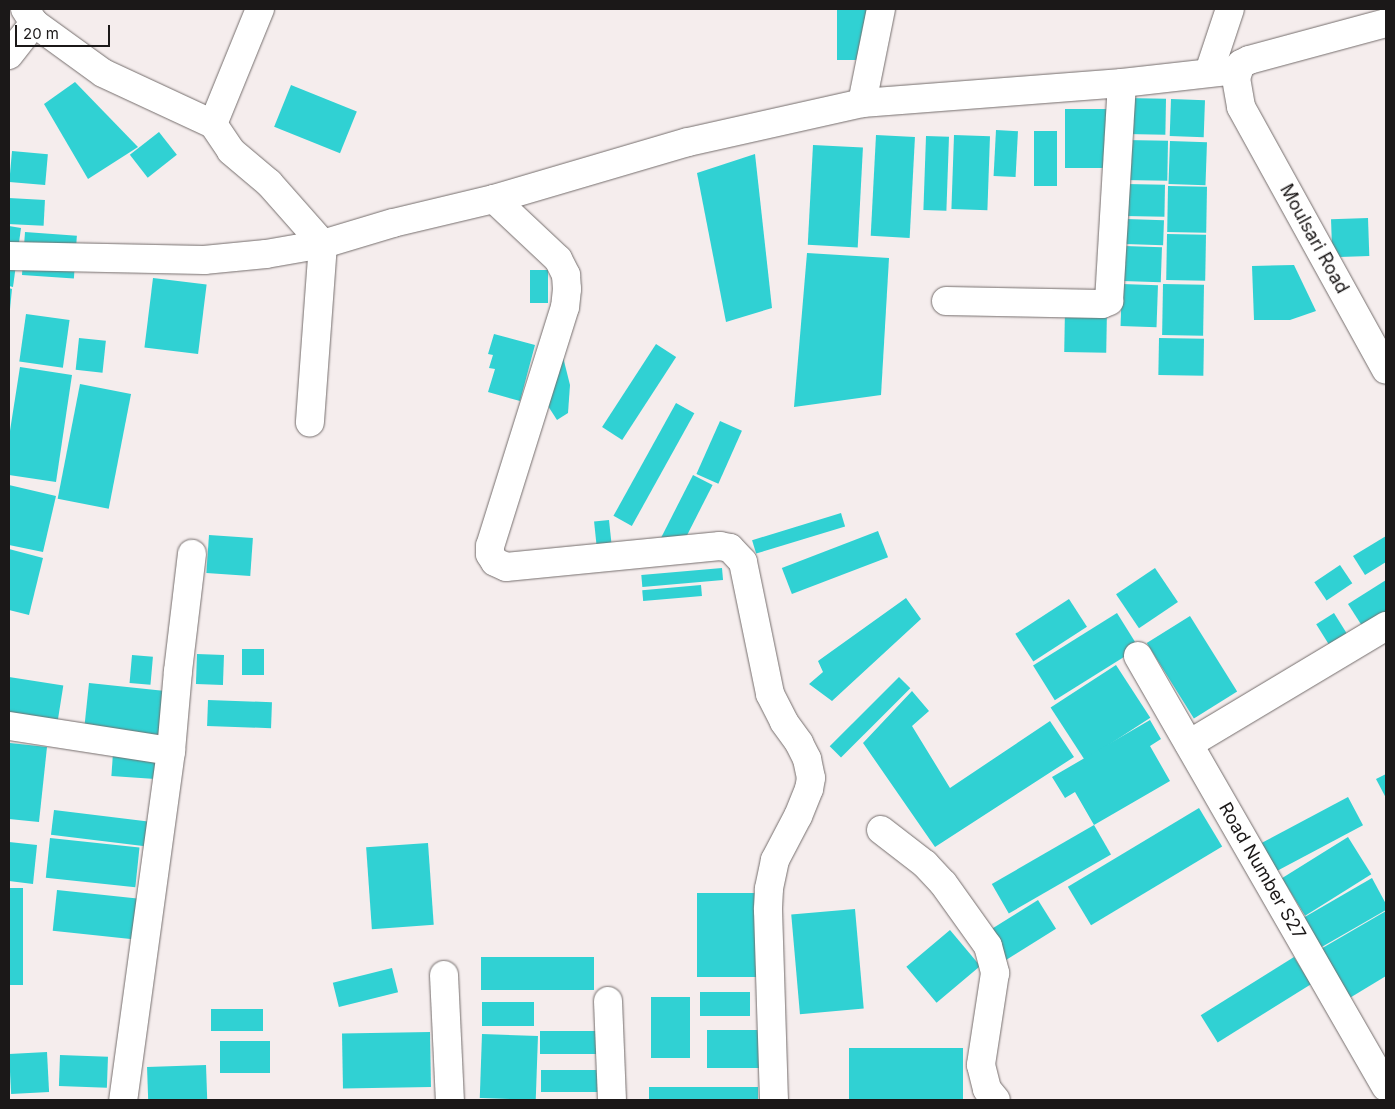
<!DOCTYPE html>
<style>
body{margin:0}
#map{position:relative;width:1395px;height:1109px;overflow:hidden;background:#f5eded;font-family:Inter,sans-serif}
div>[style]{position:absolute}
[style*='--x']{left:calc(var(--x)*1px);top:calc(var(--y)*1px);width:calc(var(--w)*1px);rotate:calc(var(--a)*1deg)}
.building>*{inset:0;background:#30d1d3;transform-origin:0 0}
.roads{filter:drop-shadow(0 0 1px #756e6d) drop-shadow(0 0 1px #756e6d)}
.minor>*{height:28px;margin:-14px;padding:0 14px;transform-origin:14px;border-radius:14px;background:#fff}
span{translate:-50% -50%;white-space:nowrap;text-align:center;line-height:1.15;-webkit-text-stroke:4.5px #fff;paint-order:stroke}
.street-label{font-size:18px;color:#1b1818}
.frame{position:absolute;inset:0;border:10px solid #1b1818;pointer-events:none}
.scale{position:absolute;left:15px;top:25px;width:95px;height:22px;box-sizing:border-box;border:2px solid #1b1818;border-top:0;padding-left:6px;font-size:15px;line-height:18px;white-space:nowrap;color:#1b1818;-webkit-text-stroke:4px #fff;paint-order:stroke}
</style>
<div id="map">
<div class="building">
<div style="left:837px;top:9px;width:35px;height:51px"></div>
<div style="clip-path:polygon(75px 82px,138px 147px,88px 179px,44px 104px)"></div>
<div style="left:291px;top:85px;width:71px;height:45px;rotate:22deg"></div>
<div style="left:1126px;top:98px;width:40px;height:36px;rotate:1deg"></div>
<div style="left:1171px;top:99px;width:34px;height:37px;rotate:2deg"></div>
<div style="left:1065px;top:109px;width:52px;height:59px"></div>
<div style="left:996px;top:130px;width:22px;height:46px;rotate:3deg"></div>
<div style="left:1034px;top:131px;width:23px;height:55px"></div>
<div style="left:159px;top:132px;width:29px;height:37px;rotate:52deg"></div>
<div style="left:876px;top:135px;width:39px;height:101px;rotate:3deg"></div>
<div style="left:954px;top:135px;width:36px;height:74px;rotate:2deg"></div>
<div style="left:926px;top:136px;width:23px;height:74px;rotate:2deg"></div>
<div style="left:1125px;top:140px;width:43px;height:40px;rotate:1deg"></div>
<div style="left:1170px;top:141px;width:37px;height:43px;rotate:2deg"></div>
<div style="left:813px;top:145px;width:50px;height:100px;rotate:3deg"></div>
<div style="left:12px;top:151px;width:36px;height:31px;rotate:5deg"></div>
<div style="clip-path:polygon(755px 154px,772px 308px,726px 322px,697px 173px)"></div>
<div style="left:1126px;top:184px;width:39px;height:32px;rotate:1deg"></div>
<div style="left:1168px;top:186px;width:39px;height:46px;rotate:1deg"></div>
<div style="left:9px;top:198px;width:36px;height:26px;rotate:3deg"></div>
<div style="left:1368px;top:218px;width:38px;height:37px;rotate:88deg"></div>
<div style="left:1126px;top:219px;width:38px;height:25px;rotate:2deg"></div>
<div style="clip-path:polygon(9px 226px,21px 228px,13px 287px,9px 286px)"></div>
<div style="left:25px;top:232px;width:52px;height:43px;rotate:4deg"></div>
<div style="left:1167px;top:234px;width:39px;height:46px;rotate:1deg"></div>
<div style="left:1124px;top:246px;width:38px;height:35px;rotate:2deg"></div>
<div style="clip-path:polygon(807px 253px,889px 258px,881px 395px,794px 407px)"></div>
<div style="clip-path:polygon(1294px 265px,1316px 311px,1290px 320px,1254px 320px,1252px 266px)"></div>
<div style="left:530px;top:270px;width:18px;height:33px"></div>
<div style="left:153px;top:278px;width:54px;height:70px;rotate:7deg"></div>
<div style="left:1122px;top:284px;width:36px;height:42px;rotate:2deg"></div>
<div style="left:1163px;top:284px;width:41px;height:51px;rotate:1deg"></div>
<div style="clip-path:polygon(9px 288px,12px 289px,10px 309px,9px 309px)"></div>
<div style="left:1065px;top:308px;width:42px;height:44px;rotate:1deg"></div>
<div style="left:26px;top:314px;width:44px;height:48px;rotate:8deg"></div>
<div style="clip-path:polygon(494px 334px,535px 345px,520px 401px,488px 392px,495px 369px,489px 368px,493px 355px,488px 354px)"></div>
<div style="left:79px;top:338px;width:27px;height:32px;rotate:6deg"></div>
<div style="left:1159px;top:338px;width:45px;height:37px;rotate:1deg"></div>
<div style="left:656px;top:344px;width:24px;height:99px;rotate:33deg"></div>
<div style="clip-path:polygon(561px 349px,570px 385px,568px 413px,557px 420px,539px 392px)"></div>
<div style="clip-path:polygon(20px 367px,72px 375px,56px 482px,9px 475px,9px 437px)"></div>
<div style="left:80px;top:384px;width:52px;height:117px;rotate:11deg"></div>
<div style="left:676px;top:403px;width:21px;height:129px;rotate:29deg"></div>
<div style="left:720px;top:421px;width:24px;height:58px;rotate:24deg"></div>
<div style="left:693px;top:475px;width:22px;height:72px;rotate:27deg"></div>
<div style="clip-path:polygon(9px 485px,56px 496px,43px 552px,9px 545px)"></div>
<div style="left:841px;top:513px;width:14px;height:93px;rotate:73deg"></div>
<div style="left:609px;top:520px;width:30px;height:15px;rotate:84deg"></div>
<div style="left:878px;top:531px;width:28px;height:103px;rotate:69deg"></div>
<div style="left:209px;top:535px;width:44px;height:38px;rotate:4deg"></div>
<div style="clip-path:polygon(1386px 536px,1386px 562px,1365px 575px,1353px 556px)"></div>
<div style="clip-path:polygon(9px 549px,43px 558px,29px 615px,9px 610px)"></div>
<div style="left:1340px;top:565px;width:22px;height:31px;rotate:56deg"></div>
<div style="left:722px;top:568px;width:12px;height:81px;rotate:85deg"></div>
<div style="left:1155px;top:568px;width:41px;height:47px;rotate:56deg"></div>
<div style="clip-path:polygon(1386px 580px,1386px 615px,1364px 629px,1348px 604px)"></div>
<div style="left:701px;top:585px;width:11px;height:59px;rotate:85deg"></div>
<div style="clip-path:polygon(906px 598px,921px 619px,832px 701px,809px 684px,823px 672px,818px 661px)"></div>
<div style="left:1069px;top:599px;width:33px;height:64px;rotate:57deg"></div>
<div style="left:1117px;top:613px;width:41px;height:99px;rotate:58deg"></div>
<div style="left:1334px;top:613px;width:26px;height:21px;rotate:58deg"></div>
<div style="left:1190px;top:616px;width:89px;height:51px;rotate:58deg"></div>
<div style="left:242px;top:649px;width:22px;height:26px"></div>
<div style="left:197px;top:654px;width:27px;height:30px;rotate:2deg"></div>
<div style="left:132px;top:655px;width:21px;height:28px;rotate:5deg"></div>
<div style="left:1116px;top:665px;width:63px;height:78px;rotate:57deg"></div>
<div style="left:9px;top:677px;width:55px;height:40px;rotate:9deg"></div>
<div style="left:899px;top:677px;width:16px;height:98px;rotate:45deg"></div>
<div style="left:89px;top:683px;width:79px;height:50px;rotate:6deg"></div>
<div style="clip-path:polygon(912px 691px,929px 711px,912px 726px,950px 788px,1050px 721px,1074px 757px,935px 847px,863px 743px)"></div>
<div style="left:208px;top:700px;width:64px;height:26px;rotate:2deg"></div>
<div style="clip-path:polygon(1150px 720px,1161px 739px,1150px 746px,1170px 781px,1094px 825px,1075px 792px,1065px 798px,1052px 777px)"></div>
<div style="clip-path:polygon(10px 743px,47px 747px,39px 822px,9px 819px)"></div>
<div style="left:113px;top:753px;width:44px;height:23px;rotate:4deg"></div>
<div style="clip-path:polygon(1386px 774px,1386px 798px,1376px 779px)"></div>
<div style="left:1348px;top:797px;width:32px;height:104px;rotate:62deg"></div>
<div style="left:1199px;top:808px;width:45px;height:153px;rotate:59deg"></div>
<div style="left:54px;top:810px;width:101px;height:25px;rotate:7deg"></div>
<div style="left:1094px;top:825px;width:34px;height:118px;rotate:60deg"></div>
<div style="left:1348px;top:837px;width:44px;height:78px;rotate:58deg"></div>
<div style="left:50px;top:838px;width:90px;height:40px;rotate:6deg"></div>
<div style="clip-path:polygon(9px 842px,37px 845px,33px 884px,9px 881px)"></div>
<div style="left:428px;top:843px;width:82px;height:62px;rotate:86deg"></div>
<div style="clip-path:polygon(1372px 878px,1386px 904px,1386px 910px,1320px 948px,1303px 918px)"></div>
<div style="left:9px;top:888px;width:14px;height:97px"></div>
<div style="left:57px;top:890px;width:83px;height:41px;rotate:6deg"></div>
<div style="left:697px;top:893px;width:65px;height:84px"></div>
<div style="left:1038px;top:900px;width:34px;height:59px;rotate:58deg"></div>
<div style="left:855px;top:909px;width:100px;height:64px;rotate:85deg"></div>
<div style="clip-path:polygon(1386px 911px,1386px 976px,1348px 999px,1319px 950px)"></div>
<div style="left:950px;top:930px;width:47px;height:57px;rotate:50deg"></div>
<div style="left:481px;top:957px;width:113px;height:33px"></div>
<div style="left:1294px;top:957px;width:32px;height:110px;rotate:58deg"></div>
<div style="left:392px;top:968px;width:25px;height:61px;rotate:76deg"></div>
<div style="left:700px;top:992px;width:50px;height:24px"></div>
<div style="left:651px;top:997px;width:39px;height:61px"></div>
<div style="left:482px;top:1002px;width:52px;height:24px"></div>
<div style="left:211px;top:1009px;width:52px;height:22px"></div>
<div style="left:707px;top:1030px;width:52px;height:38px"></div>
<div style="left:540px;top:1031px;width:56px;height:23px"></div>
<div style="left:430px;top:1032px;width:55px;height:88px;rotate:89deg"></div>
<div style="left:482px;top:1034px;width:56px;height:64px;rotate:2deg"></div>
<div style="left:220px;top:1041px;width:50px;height:32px"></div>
<div style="left:849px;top:1048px;width:114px;height:52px"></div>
<div style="left:47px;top:1052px;width:40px;height:38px;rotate:87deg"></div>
<div style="left:60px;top:1055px;width:48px;height:31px;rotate:2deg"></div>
<div style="left:206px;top:1065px;width:35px;height:59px;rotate:88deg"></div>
<div style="left:541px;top:1070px;width:61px;height:22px"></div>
<div style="left:649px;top:1087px;width:109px;height:13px"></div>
</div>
<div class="roads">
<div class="minor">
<div style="--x:25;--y:9;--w:17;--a:57"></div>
<div style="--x:34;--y:23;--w:85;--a:35.9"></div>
<div style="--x:103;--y:73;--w:121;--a:24.9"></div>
<div style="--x:260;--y:9;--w:124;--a:112.2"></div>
<div style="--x:213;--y:124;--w:32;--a:56"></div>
<div style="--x:231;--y:151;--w:50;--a:40.1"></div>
<div style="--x:269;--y:183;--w:81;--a:48.5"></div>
<div style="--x:323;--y:244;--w:179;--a:94.2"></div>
<div style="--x:1386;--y:23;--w:142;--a:164.9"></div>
<div style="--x:1249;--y:60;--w:9;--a:153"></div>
<div style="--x:1241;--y:64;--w:15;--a:110"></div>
<div style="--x:1236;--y:78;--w:29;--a:80"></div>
<div style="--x:1241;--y:107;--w:300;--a:61.1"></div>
<div style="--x:9;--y:55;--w:41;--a:-52"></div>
<div style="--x:1209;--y:72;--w:66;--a:-71.6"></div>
<div style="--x:862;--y:103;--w:96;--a:-78.6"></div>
<div style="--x:494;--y:199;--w:88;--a:43.2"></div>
<div style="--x:558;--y:259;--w:18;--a:63"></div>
<div style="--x:566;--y:275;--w:14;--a:86"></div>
<div style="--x:567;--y:289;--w:18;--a:96"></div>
<div style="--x:565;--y:307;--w:250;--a:107.4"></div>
<div style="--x:490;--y:546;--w:8;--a:90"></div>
<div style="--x:490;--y:554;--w:9;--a:58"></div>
<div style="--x:495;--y:562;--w:12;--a:24"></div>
<div style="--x:506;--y:567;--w:215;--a:-5.6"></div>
<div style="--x:720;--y:546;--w:10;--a:11"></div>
<div style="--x:730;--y:548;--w:19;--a:47"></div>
<div style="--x:743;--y:562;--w:135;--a:78.4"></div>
<div style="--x:770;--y:694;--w:31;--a:63"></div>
<div style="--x:784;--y:722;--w:26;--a:54"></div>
<div style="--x:799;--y:743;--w:18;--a:63"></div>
<div style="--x:807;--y:759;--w:19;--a:78"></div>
<div style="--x:811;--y:778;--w:11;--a:100"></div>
<div style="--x:809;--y:789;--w:29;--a:112"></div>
<div style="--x:798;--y:816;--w:50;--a:117.6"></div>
<div style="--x:775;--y:860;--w:30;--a:102"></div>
<div style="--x:769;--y:889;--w:21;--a:93"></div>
<div style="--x:768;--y:910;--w:190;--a:88.2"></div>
<div style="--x:9;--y:256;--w:195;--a:1.2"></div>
<div style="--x:204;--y:260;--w:62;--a:-5.5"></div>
<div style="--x:266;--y:254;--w:58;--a:-10"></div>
<div style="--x:323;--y:244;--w:73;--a:-16.7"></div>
<div style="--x:393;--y:223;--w:104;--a:-13.4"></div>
<div style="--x:494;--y:199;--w:202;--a:-16.4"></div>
<div style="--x:688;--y:142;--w:178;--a:-12.6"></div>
<div style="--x:862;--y:103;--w:261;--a:-4.4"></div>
<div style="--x:1122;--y:83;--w:117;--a:-6.4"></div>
<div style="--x:946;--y:301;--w:156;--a:1.1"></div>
<div style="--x:1102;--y:304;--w:8;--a:-23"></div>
<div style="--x:1109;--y:301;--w:218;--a:-86.6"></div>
<div style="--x:1138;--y:656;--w:497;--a:60.1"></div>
<div style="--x:9;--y:726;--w:164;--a:8.8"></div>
<div style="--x:171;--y:751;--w:352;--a:97.8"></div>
<div style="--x:1189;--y:744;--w:230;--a:-30.9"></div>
<div style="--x:171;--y:751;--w:80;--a:-85"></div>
<div style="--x:178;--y:671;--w:118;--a:-83.2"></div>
<div style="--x:881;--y:830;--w:56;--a:37.7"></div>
<div style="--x:925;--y:864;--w:26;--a:47"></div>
<div style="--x:943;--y:883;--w:77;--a:54.5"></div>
<div style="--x:988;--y:946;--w:28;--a:75"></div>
<div style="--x:995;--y:973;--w:93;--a:98.7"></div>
<div style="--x:981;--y:1065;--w:25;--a:76"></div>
<div style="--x:987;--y:1089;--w:14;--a:51"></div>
<div style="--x:444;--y:975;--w:125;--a:87.3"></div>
<div style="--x:608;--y:1001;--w:99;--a:87.7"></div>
</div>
</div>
<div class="street-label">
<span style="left:1314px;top:239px;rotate:61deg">Moulsari Road</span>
<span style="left:1262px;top:871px;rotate:60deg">Road Number S27</span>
</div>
<div class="frame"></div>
<div class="scale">20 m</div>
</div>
